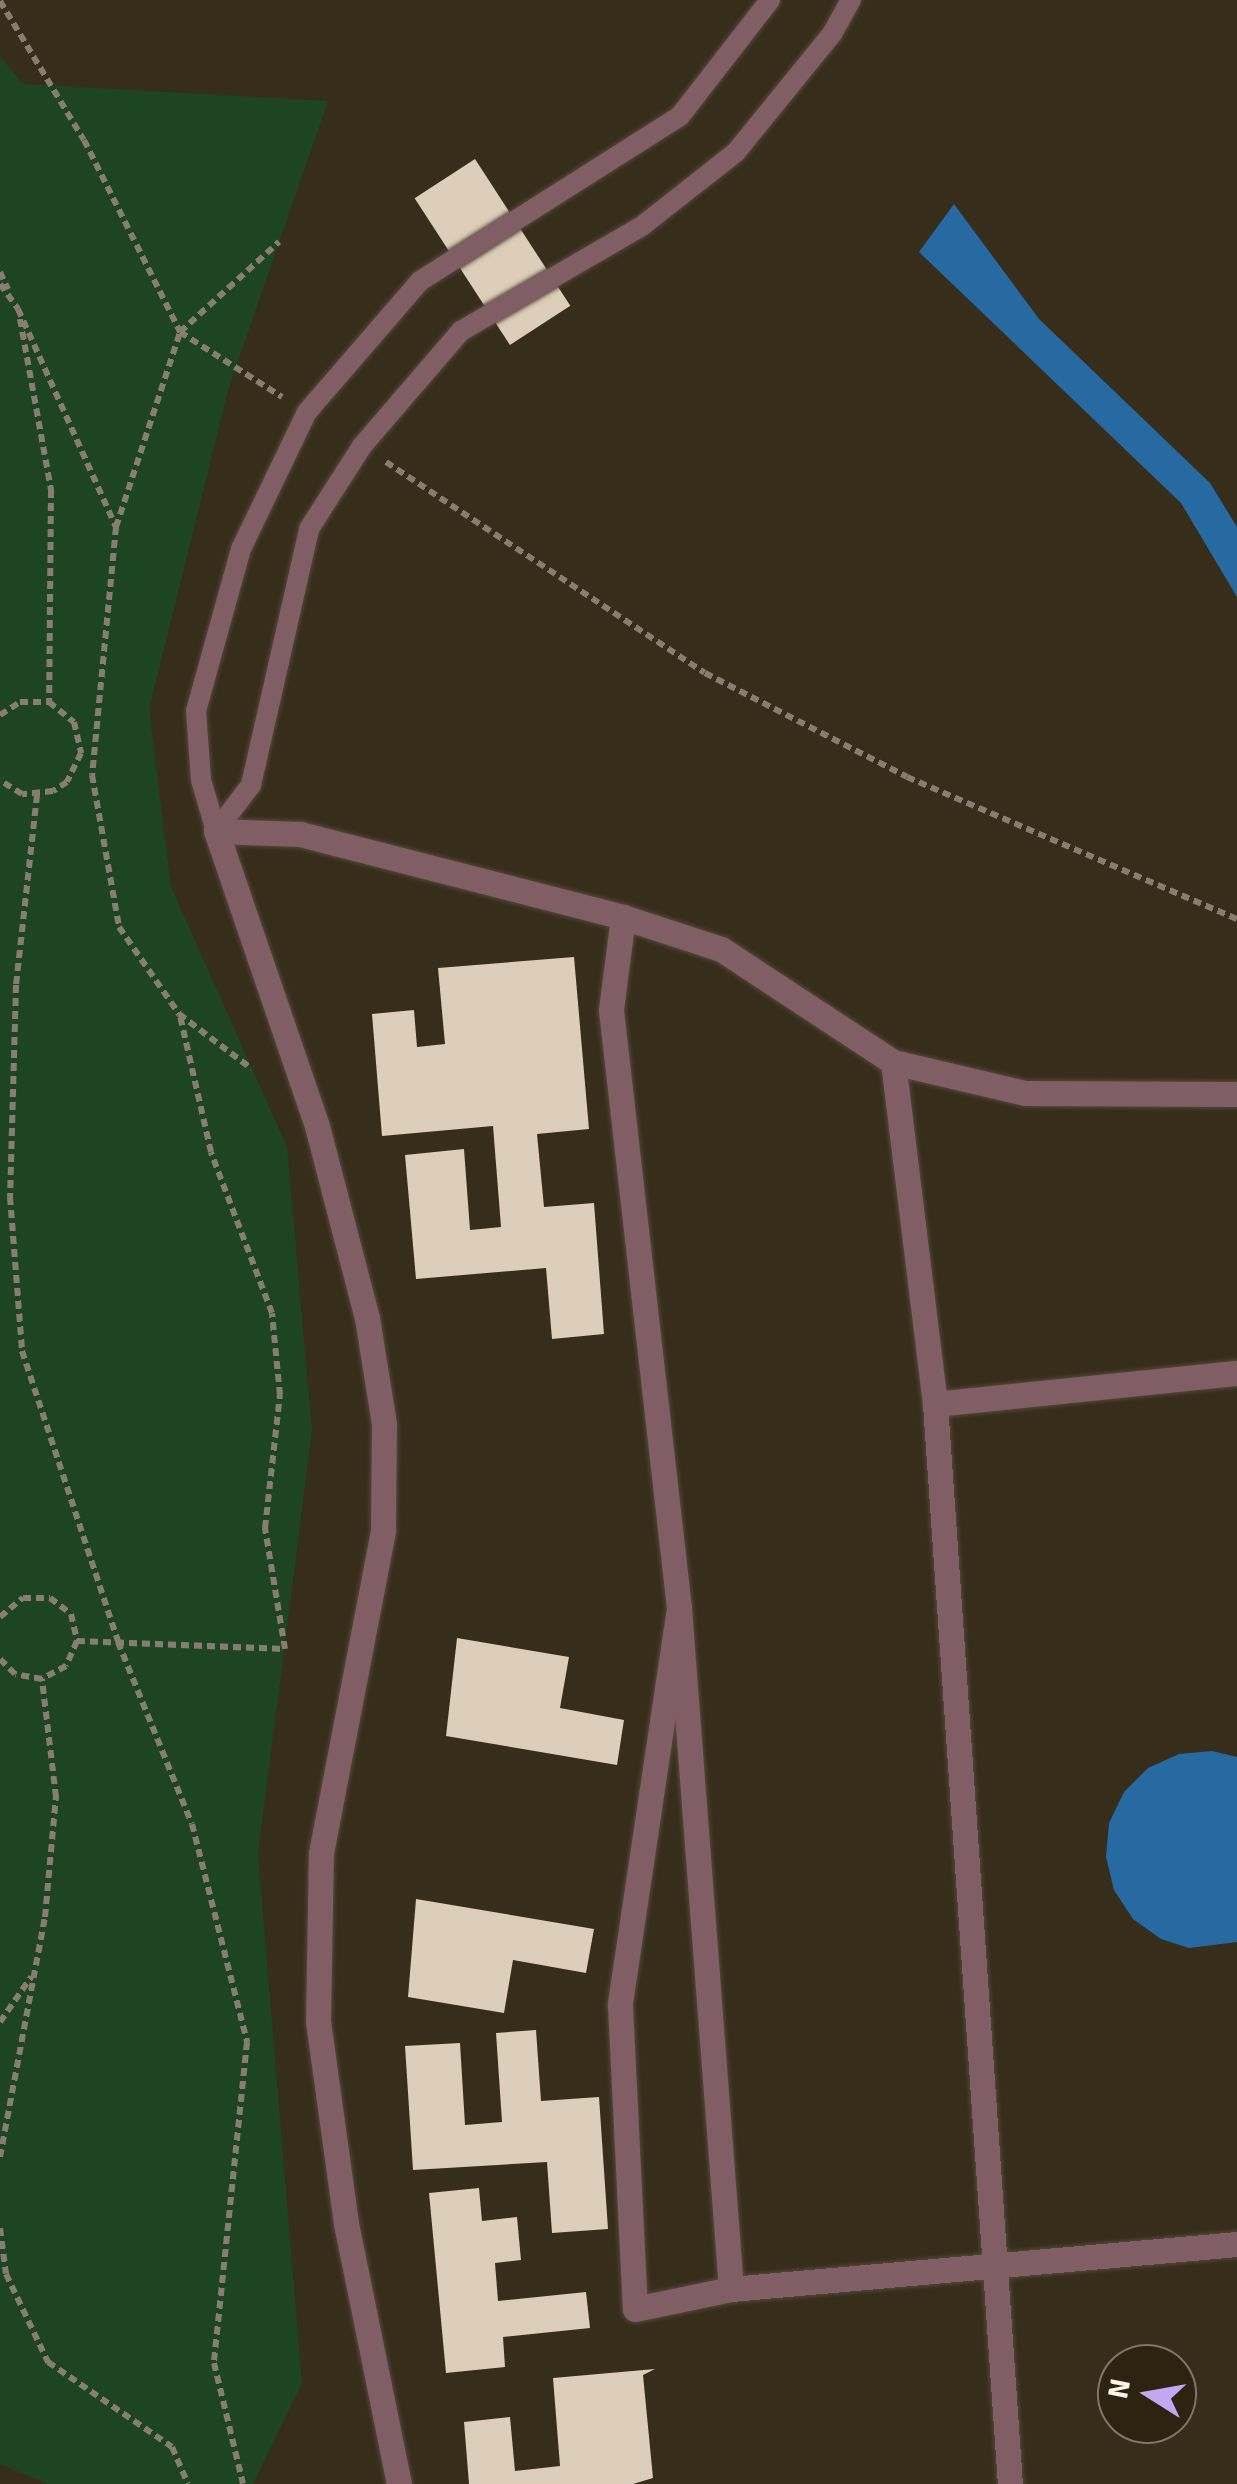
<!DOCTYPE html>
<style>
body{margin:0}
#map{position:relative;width:1237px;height:2484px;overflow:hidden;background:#372d1b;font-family:Signika,sans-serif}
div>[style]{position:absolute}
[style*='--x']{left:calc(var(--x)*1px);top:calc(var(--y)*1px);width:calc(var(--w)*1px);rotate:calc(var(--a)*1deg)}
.green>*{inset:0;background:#1d4521}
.water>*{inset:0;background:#276aa1}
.building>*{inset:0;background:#dcceb9;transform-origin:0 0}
.path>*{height:6px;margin-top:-3px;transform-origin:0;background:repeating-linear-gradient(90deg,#877e6f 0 8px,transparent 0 13px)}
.roads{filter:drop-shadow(0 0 2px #524938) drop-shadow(0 0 2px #524938)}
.service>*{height:20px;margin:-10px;padding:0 10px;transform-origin:10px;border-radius:10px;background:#815d66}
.minor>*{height:25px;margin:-12.5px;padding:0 12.5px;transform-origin:12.5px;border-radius:12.5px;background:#815d66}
span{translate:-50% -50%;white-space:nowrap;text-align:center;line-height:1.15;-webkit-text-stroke:10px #2d2311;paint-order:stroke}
.north{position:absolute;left:1097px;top:2344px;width:100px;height:100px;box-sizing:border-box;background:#2d2311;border:2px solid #7f7667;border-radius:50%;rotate:281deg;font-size:28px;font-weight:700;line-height:40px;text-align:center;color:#faf3e8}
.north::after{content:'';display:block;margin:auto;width:35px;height:45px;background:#c4a7f1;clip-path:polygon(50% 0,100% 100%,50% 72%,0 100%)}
</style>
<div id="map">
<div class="green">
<div style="clip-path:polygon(0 56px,23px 84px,328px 101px,229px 387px,149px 709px,171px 887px,287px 1147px,312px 1431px,258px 1854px,302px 2383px,253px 2484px,48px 2484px,0 2464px)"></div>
</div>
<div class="water">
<div style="clip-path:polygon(954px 204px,1039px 319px,1210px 483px,1237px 527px,1237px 597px,1181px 503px,919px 252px)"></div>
<div style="clip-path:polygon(1212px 1751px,1237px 1757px,1237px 1942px,1189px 1948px,1161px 1939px,1133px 1919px,1114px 1890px,1106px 1857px,1109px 1823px,1124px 1792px,1148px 1768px,1179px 1754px)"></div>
</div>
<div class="building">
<div style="left:475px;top:159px;width:175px;height:72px;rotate:57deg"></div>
<div style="clip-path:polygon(574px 957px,589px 1129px,537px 1134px,544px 1207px,594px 1203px,604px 1334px,552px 1339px,546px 1268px,416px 1279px,405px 1155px,464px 1149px,470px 1230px,501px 1227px,493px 1126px,382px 1136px,372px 1014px,414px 1010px,417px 1047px,445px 1044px,438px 968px)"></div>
<div style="clip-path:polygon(457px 1638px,569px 1657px,560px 1708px,624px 1720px,617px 1765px,446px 1736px)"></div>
<div style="clip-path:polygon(416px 1899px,594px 1929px,586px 1973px,513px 1960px,504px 2013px,408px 1997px)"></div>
<div style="clip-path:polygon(536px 2030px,541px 2101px,599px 2097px,608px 2229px,552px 2233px,547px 2162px,413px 2170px,405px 2046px,460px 2043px,465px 2125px,502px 2122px,496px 2033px)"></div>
<div style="clip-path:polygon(479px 2188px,482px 2221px,517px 2217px,521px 2260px,495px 2263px,498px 2301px,586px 2292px,590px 2328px,503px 2337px,505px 2367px,446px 2373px,429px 2193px)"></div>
<div style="clip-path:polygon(655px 2369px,643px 2375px,653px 2478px,633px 2484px,469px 2484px,464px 2422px,510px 2417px,515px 2471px,560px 2466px,553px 2378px)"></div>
</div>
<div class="path">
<div style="--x:0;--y:1;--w:162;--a:58.9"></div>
<div style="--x:84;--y:140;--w:215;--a:63.4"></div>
<div style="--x:180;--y:332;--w:121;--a:32.5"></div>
<div style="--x:0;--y:272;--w:19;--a:65"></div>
<div style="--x:0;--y:284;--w:31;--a:54"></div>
<div style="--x:18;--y:309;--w:239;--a:65.8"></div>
<div style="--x:116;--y:527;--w:249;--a:95.5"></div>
<div style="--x:92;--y:775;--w:154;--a:79.9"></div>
<div style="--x:119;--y:927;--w:106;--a:55.4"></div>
<div style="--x:179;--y:1014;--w:91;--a:37"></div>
<div style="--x:20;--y:319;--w:174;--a:79.7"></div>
<div style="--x:51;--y:490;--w:212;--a:90.5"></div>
<div style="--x:386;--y:462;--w:382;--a:33.5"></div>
<div style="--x:705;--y:673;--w:227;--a:27.2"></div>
<div style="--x:907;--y:777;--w:359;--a:23.3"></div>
<div style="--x:116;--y:527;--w:205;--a:-71.8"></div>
<div style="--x:180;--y:332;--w:134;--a:-42.3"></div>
<div style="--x:0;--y:715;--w:24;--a:-33"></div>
<div style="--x:20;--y:702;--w:29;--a:0"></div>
<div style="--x:49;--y:702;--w:32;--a:39"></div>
<div style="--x:74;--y:722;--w:32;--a:77"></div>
<div style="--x:81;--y:753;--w:32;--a:116"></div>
<div style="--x:67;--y:782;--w:17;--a:147"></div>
<div style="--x:53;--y:791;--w:31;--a:174"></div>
<div style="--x:22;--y:794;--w:26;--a:-148"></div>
<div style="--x:37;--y:795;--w:191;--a:96.3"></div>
<div style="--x:16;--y:985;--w:212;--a:91.6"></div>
<div style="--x:10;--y:1197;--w:154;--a:85.5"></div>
<div style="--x:22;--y:1351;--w:306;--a:71.7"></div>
<div style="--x:118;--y:1642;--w:196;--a:67.9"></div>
<div style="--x:192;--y:1824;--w:225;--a:75.8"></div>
<div style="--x:247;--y:2042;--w:323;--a:95.9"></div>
<div style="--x:214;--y:2363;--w:124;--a:76.5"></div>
<div style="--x:0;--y:1617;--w:30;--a:-40"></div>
<div style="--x:23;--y:1598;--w:27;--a:0"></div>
<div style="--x:50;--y:1598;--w:26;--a:37"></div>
<div style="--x:71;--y:1614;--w:28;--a:77"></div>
<div style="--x:77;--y:1641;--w:27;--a:114"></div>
<div style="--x:66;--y:1666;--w:27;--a:152"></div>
<div style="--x:42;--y:1679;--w:27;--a:-170"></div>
<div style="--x:15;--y:1674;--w:21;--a:-135"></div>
<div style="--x:77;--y:1641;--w:208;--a:2.2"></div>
<div style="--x:285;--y:1649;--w:123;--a:-99.4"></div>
<div style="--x:265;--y:1528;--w:134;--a:-83.6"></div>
<div style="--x:280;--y:1395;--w:82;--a:-95.6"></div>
<div style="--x:272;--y:1313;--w:172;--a:-110.8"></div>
<div style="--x:211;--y:1152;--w:140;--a:-102.8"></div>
<div style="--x:0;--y:2022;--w:55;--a:-55.4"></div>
<div style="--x:0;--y:2157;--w:244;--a:-79.4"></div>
<div style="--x:45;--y:1917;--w:121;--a:-84.8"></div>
<div style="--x:56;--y:1797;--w:119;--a:-96.8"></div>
<div style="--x:0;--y:2228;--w:46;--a:82.6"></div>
<div style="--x:6;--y:2274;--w:98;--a:64.5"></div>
<div style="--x:48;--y:2362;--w:150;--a:34.4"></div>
<div style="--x:172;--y:2447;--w:40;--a:66.6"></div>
</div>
<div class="roads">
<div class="service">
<div style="--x:216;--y:831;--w:58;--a:-52.7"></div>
<div style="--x:251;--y:785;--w:262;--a:-77.2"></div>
<div style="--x:309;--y:529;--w:98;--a:-57.4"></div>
<div style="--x:362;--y:446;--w:152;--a:-49.3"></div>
<div style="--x:461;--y:331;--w:209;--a:-30.1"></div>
<div style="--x:642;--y:226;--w:120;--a:-38.2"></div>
<div style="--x:736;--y:152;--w:152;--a:-50.9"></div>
<div style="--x:832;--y:34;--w:39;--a:-61"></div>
<div style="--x:216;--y:831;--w:53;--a:-106.4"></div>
<div style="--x:201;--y:780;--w:69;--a:-94.1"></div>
<div style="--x:196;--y:711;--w:168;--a:-74.5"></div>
<div style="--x:241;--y:549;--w:152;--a:-64.3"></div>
<div style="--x:307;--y:412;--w:173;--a:-49.2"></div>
<div style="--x:420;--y:281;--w:308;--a:-32.4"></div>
<div style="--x:680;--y:116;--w:147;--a:-52.2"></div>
</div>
<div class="minor">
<div style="--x:623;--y:917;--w:94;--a:97.4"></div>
<div style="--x:611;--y:1010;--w:602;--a:83.51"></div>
<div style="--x:893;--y:1062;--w:345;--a:83"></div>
<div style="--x:935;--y:1404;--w:1083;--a:86.03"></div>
<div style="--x:935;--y:1404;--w:304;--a:-5.9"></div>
<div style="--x:731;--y:2289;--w:683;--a:-94.37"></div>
<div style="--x:679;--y:1608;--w:401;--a:98.5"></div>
<div style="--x:620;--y:2005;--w:304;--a:87.2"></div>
<div style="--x:635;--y:2309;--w:98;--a:-11.8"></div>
<div style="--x:731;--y:2289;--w:508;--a:-5.08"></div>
<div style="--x:399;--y:2484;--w:266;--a:-101.5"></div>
<div style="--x:346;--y:2223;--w:204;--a:-97.9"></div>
<div style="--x:318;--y:2021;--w:168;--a:-89"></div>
<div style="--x:321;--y:1853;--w:329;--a:-79.1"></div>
<div style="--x:383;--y:1530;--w:106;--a:-89.5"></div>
<div style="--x:384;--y:1424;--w:107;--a:-99.1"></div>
<div style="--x:367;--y:1318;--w:198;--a:-104.6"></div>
<div style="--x:317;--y:1126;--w:312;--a:-108.9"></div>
<div style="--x:216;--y:831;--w:84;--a:2"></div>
<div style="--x:300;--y:834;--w:333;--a:14.4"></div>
<div style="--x:623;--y:917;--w:103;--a:18.1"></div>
<div style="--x:721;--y:949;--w:206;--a:33.3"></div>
<div style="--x:893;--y:1062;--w:136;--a:13.2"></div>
<div style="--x:1025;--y:1093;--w:212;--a:0.3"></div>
</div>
</div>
<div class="north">N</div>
</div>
